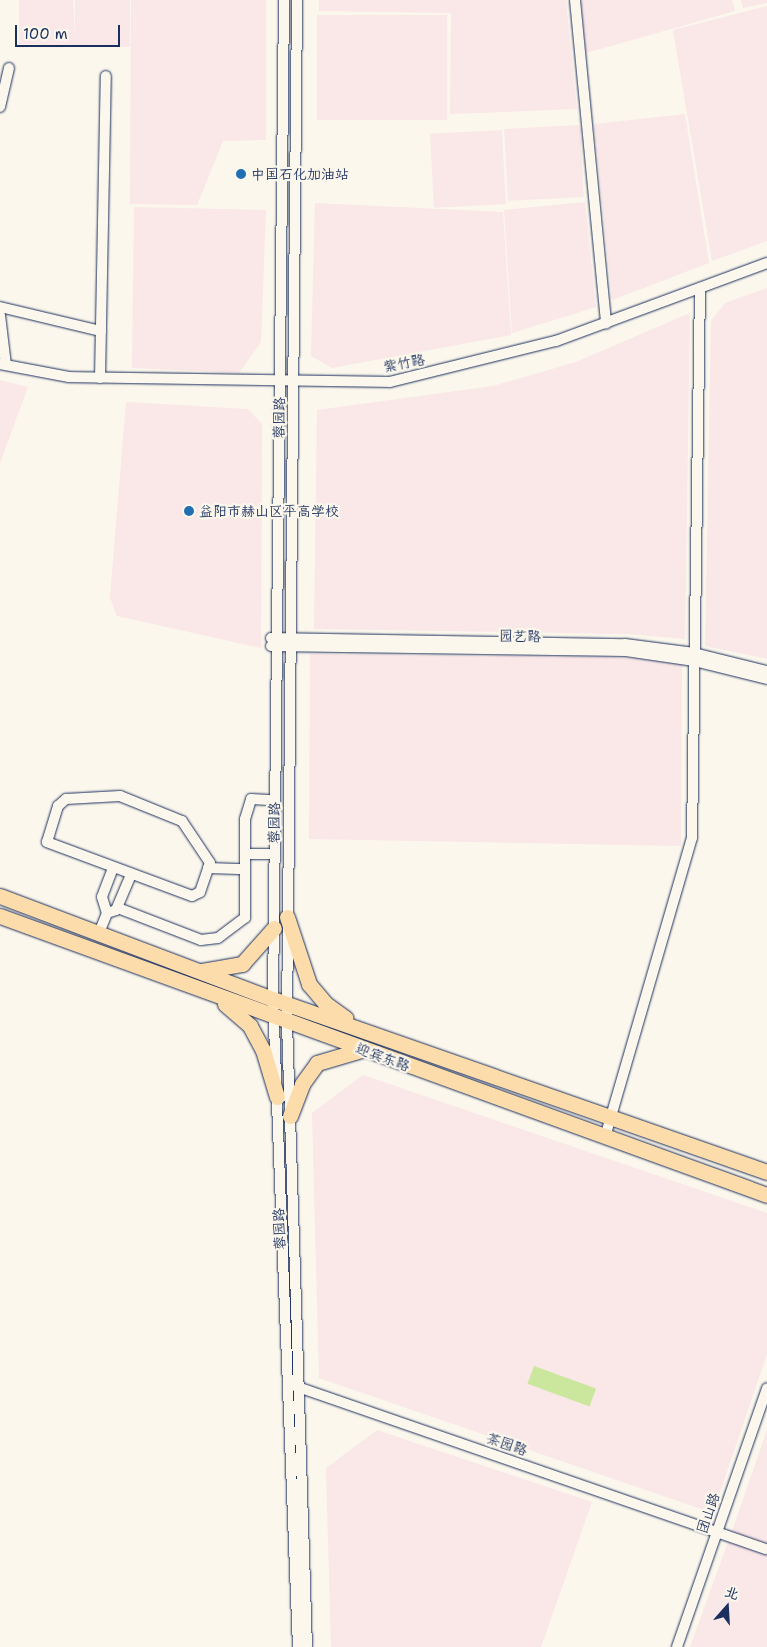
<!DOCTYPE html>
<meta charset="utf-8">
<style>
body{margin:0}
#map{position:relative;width:767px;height:1647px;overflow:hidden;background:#fbf7ec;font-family:"Shantell Sans","LXGW WenKai TC",sans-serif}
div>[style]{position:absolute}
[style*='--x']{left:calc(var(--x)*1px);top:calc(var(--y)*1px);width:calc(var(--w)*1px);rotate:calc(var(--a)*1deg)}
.built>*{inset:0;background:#fae7e8;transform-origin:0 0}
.green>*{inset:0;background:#cbe69d;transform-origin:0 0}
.roads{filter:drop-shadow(0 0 1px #1b2f5e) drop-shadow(0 0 1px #1b2f5e)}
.minor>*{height:10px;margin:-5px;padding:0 5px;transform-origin:5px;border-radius:5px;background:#fbf7ec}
.highway>*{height:15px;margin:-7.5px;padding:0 7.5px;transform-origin:7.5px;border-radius:7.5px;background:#fddcac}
.dots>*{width:14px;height:14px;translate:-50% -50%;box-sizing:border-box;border:2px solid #fbf7ec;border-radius:50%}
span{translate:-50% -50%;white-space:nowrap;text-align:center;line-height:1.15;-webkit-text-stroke:4.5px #fbf7ec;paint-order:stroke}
.poi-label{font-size:14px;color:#1b2f5e}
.left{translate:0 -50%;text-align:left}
.street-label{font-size:14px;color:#1b2f5e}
.north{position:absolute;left:702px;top:1582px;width:50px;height:50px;-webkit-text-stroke:4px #fbf7ec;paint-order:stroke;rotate:19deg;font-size:14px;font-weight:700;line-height:20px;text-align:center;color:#1b2f5e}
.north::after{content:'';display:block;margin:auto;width:18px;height:22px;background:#1b2f5e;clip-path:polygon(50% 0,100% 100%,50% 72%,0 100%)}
.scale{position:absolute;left:15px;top:25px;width:105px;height:22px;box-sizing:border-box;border:2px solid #1b2f5e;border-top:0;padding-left:6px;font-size:15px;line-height:18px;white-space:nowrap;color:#1b2f5e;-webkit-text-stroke:4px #fbf7ec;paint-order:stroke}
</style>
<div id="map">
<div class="built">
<div style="clip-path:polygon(19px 0,73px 0,75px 36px,75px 0,130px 0,130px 47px,19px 44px)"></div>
<div style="clip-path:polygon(131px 0,266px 0,266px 140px,223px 141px,197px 205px,130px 204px)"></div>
<div style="clip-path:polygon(319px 0,566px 0,577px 109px,450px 114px,451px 13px,319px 11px)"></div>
<div style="clip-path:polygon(581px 0,732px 0,735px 11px,586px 53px)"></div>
<div style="clip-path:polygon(741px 0,767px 0,767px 3px,743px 8px)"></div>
<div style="clip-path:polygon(767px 6px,767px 241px,712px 261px,673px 30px)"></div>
<div style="left:317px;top:15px;width:130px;height:105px"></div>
<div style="clip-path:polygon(685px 114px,709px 263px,612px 300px,594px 124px)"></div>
<div style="left:580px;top:125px;width:72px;height:76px;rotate:87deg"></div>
<div style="left:502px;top:130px;width:74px;height:72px;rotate:87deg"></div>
<div style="clip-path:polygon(585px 202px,596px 307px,512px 333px,504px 210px)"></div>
<div style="clip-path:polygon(315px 203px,503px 212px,511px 335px,332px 368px,311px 356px)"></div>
<div style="clip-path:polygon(134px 207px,266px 210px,261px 342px,239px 373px,132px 368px)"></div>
<div style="clip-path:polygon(767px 288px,767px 659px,705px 646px,711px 321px,725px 303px)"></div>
<div style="clip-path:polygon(690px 313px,685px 639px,628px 634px,314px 629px,317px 410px,493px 386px,576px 362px)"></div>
<div style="clip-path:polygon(0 380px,28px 387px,0 463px)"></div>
<div style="clip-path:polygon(126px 402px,248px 409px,262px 424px,261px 648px,117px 616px,110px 598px)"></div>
<div style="clip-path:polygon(310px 654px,621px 657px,682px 664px,681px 846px,309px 839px)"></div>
<div style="clip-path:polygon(363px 1075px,767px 1213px,767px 1354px,713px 1513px,319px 1378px,312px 1113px)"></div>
<div style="clip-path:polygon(377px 1430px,592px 1502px,541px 1647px,331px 1647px,326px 1468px)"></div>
<div style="clip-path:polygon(767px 1430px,767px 1647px,690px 1647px,731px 1534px)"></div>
</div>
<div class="green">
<div style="left:534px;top:1366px;width:66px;height:19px;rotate:20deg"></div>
</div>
<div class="roads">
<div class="minor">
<div style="--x:284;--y:0;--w:999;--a:90.63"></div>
<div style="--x:273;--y:999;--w:648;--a:87.79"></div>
<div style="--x:297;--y:0;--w:1022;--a:90.56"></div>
<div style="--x:287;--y:1022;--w:625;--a:88.17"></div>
<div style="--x:575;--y:0;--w:325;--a:84.5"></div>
<div style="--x:0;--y:107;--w:40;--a:-77"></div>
<div style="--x:0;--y:307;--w:104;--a:13.4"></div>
<div style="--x:0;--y:315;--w:50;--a:83.2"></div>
<div style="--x:0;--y:364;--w:70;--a:10.7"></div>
<div style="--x:69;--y:377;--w:321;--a:0.9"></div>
<div style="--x:390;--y:382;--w:171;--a:-13.9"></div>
<div style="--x:556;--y:341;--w:225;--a:-20.3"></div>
<div style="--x:100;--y:378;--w:302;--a:-88.9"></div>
<div style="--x:271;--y:638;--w:354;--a:1"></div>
<div style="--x:625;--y:644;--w:70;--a:7.4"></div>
<div style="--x:694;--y:653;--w:75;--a:13.9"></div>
<div style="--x:271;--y:646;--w:355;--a:0.8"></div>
<div style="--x:626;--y:651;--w:69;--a:8.4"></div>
<div style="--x:694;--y:661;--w:75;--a:13.9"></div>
<div style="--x:120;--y:796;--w:67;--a:22"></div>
<div style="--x:182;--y:821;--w:50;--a:56.3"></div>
<div style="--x:210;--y:863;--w:31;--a:109"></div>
<div style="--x:200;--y:892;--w:9;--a:153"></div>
<div style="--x:192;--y:896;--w:155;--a:-159.6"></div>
<div style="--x:47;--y:842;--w:38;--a:-73"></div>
<div style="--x:58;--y:806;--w:11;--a:-41"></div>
<div style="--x:66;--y:799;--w:54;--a:-3.2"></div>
<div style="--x:245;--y:854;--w:24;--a:0"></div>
<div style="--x:113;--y:868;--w:31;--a:111"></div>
<div style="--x:102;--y:897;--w:17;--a:73"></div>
<div style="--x:107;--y:913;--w:9;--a:-18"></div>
<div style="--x:116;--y:910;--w:38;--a:-67"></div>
<div style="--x:208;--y:868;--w:37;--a:2"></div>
<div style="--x:118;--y:908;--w:89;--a:21.1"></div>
<div style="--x:201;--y:940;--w:17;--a:-7"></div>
<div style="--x:218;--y:938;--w:34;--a:-37"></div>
<div style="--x:245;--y:918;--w:99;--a:-90"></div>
<div style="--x:245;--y:819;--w:21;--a:-73"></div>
<div style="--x:251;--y:799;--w:18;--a:3"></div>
<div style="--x:99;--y:933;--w:22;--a:-68"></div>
<div style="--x:605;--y:1137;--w:311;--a:-73.8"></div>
<div style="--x:692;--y:838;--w:550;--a:-89.17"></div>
<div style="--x:295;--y:1386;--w:499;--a:19.1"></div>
<div style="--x:677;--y:1647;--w:274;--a:-70.8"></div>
</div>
<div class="highway">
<div style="--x:0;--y:896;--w:292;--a:20.7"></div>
<div style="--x:273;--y:999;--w:523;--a:19.3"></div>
<div style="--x:0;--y:916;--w:816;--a:19.99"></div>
<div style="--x:287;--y:917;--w:71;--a:71.8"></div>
<div style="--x:309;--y:984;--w:26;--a:50"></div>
<div style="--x:326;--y:1004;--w:24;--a:36"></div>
<div style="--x:202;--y:971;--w:41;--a:-9.9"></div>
<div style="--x:242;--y:964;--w:48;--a:-48.4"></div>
<div style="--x:225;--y:1004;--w:33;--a:41"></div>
<div style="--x:250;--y:1026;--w:27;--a:62"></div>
<div style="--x:263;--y:1050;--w:49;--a:73.4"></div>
<div style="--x:290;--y:1116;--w:34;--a:-69"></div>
<div style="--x:302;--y:1084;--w:26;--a:-54"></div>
<div style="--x:317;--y:1063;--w:46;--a:-16.5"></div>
</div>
</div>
<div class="dots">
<div style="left:241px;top:174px;background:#1f6fb2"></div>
<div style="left:189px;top:511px;background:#1f6fb2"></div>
</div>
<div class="poi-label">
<span class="left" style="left:251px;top:174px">中国石化加油站</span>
<span class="left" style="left:199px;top:511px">益阳市赫山区平高学校</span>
</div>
<div class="street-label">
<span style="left:404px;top:363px;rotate:-11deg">紫竹路</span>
<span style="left:279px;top:418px;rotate:-89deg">蓉园路</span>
<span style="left:520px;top:636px;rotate:1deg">园艺路</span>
<span style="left:274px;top:823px;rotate:-89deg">蓉园路</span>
<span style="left:383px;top:1057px;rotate:20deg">迎宾东路</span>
<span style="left:279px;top:1229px;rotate:-92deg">蓉园路</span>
<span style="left:507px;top:1444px;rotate:19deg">茶园路</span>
<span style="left:708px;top:1513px;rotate:-71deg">团山路</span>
</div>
<div class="north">北</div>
<div class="scale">100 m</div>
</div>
